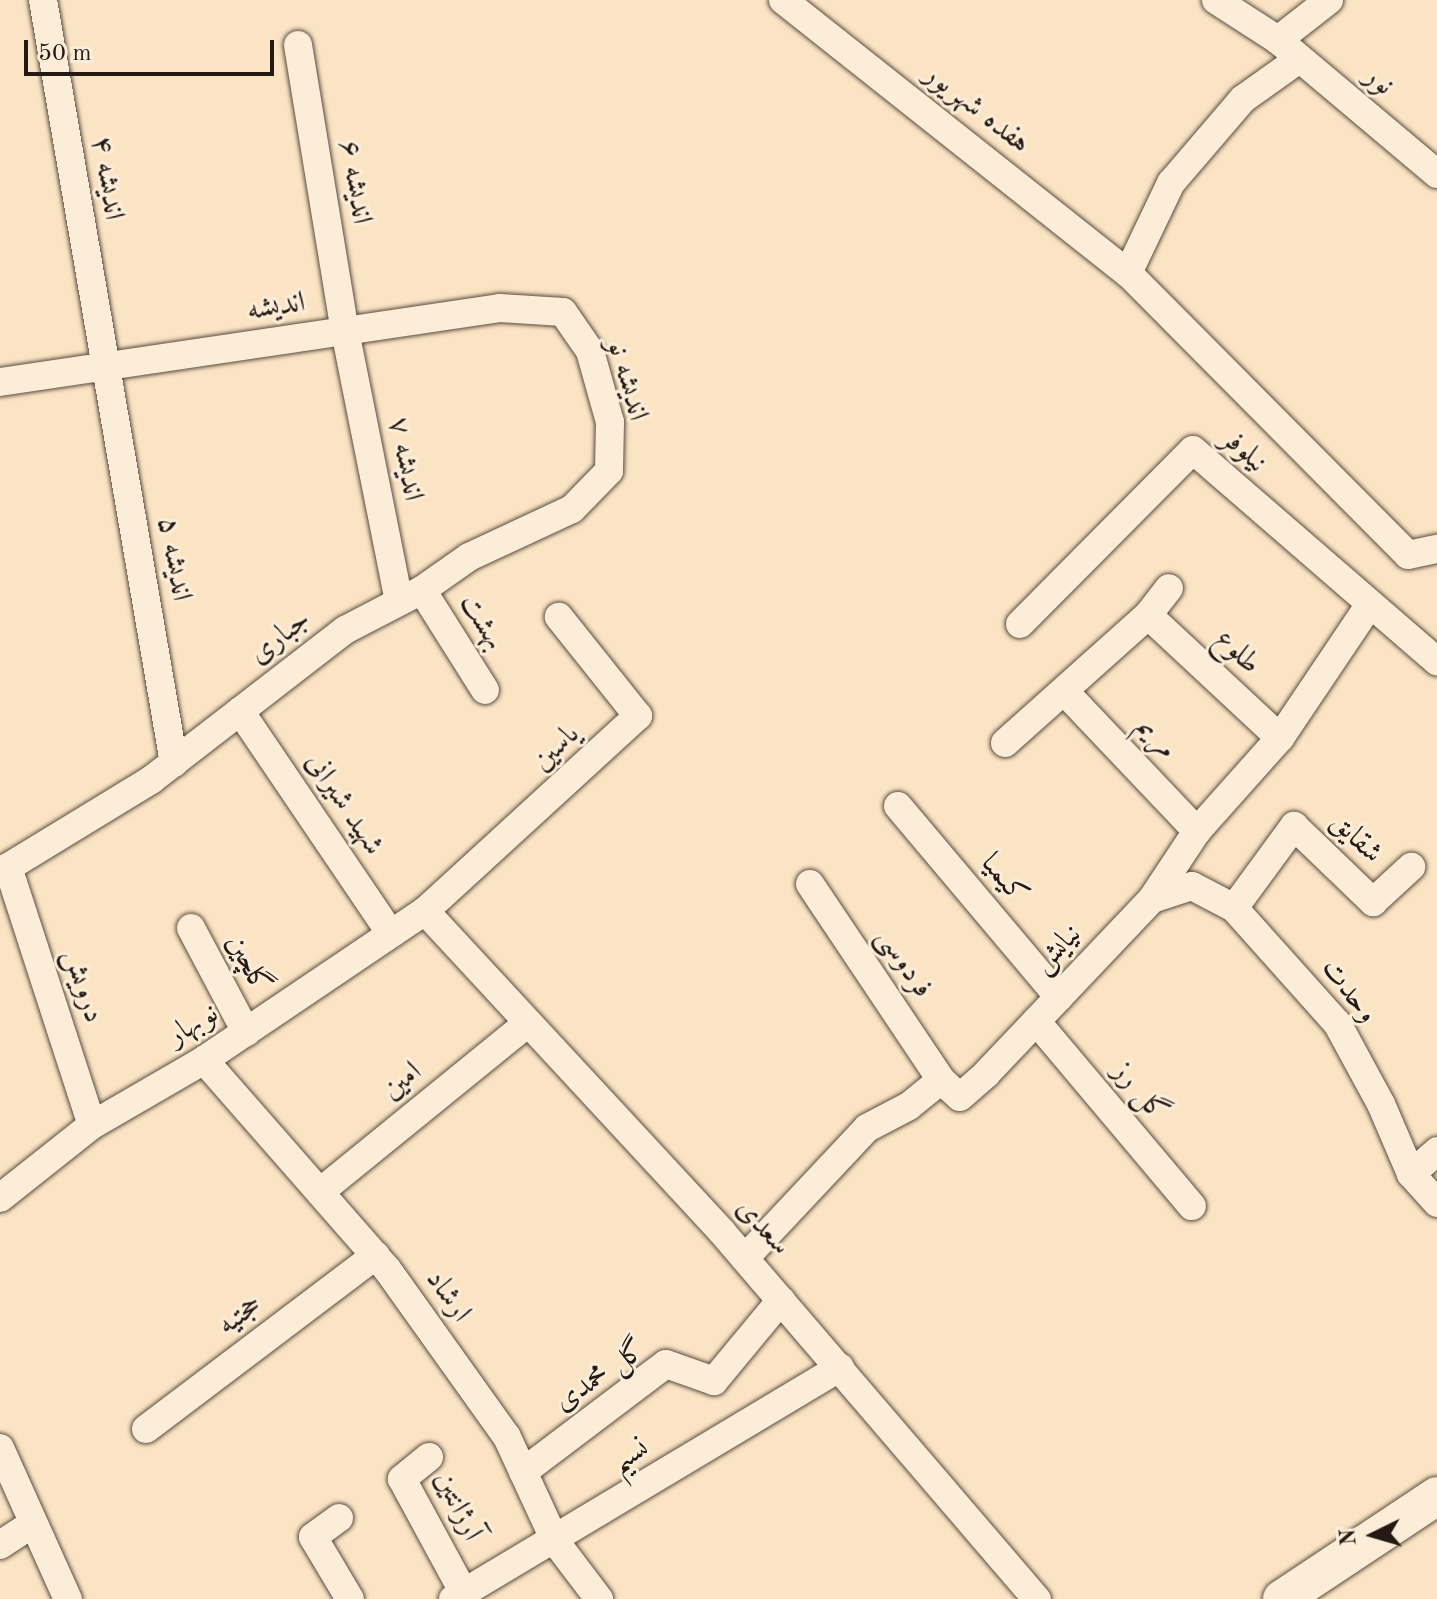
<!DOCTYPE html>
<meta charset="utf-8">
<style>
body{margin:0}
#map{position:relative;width:1437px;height:1599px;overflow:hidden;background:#fbe4c4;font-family:"Old Standard TT",Amiri,serif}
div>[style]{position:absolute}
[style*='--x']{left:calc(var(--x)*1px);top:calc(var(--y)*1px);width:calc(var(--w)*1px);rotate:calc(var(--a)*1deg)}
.roads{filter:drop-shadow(0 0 2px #5a4c3f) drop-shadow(0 0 2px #5a4c3f)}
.minor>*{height:28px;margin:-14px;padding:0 14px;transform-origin:14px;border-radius:14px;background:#fcedd9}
.secondary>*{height:38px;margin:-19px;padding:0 19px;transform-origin:19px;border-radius:19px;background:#fcedd9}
span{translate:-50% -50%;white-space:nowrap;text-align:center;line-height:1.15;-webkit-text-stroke:6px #fcedd9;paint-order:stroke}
.street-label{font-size:30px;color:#241a13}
.north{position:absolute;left:1333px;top:1495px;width:80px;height:80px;-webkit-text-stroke:6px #fcedd9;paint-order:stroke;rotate:265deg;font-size:22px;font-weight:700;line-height:32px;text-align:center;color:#241a13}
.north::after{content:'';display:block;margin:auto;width:28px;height:36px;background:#241a13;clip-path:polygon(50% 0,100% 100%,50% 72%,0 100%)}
.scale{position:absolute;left:24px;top:40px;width:250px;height:36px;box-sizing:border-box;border:4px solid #241a13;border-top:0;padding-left:10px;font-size:24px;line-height:28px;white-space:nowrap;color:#241a13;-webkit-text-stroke:6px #fcedd9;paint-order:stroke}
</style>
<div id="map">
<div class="roads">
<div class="minor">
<div style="--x:43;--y:0;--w:774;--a:80.26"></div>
<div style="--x:783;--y:0;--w:440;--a:38.4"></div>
<div style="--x:1128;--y:273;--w:397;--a:45.2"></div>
<div style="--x:1408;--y:555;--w:30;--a:-12"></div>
<div style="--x:1216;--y:0;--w:74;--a:32.8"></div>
<div style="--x:1278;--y:40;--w:208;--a:40.1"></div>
<div style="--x:1278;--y:40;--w:65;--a:-38.1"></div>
<div style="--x:298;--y:45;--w:290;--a:80.7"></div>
<div style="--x:345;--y:331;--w:275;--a:78.7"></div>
<div style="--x:1128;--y:273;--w:100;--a:-64.5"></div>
<div style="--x:1171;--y:183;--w:111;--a:-49.4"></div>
<div style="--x:1243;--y:99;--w:69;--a:-35.5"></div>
<div style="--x:0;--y:382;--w:505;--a:-8.42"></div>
<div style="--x:500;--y:308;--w:63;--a:3.6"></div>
<div style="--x:563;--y:312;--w:47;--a:55.3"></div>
<div style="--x:590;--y:351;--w:74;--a:74.3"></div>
<div style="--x:610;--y:422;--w:49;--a:91.2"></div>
<div style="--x:609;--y:471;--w:53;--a:134.2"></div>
<div style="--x:572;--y:509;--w:114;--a:155"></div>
<div style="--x:469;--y:557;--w:57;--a:144.9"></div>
<div style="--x:422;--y:590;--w:87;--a:152.5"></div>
<div style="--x:345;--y:630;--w:245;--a:142.3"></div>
<div style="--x:151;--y:780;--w:177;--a:148.6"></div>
<div style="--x:422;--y:590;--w:118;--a:57.8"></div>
<div style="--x:1148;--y:615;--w:180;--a:43"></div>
<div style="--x:1020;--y:624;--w:245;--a:-45.2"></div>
<div style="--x:1193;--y:450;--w:323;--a:40.9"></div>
<div style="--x:1065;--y:692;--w:192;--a:46.5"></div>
<div style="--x:240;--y:711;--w:269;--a:55.9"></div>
<div style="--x:1005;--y:743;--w:192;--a:-41.8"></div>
<div style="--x:1148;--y:615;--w:34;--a:-52"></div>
<div style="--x:898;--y:806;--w:250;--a:49.9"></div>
<div style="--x:8;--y:867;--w:271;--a:72"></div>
<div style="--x:810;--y:884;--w:236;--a:56.2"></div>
<div style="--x:1152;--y:899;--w:42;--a:-18"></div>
<div style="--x:1192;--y:886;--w:47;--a:27.6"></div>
<div style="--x:1234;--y:908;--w:154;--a:48.2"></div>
<div style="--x:1337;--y:1023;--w:92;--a:61.5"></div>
<div style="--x:1381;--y:1104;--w:76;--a:66.8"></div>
<div style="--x:1411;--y:1174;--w:39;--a:48"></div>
<div style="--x:1234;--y:908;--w:102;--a:-53.8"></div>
<div style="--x:1294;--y:826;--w:110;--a:43.9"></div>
<div style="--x:1373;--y:902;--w:52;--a:-42.6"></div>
<div style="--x:425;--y:911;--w:437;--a:47.2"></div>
<div style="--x:722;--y:1232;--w:484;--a:49.4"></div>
<div style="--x:191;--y:928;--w:118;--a:62.1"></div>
<div style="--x:1036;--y:1021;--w:242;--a:49.9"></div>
<div style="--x:204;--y:1060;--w:278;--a:48.8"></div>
<div style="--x:387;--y:1269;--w:206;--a:54.5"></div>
<div style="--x:507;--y:1437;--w:115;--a:65.2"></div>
<div style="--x:555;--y:1541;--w:73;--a:52.8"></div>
<div style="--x:1411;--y:1174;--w:35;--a:-41"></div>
<div style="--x:320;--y:1192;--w:268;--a:-39.1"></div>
<div style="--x:0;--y:1198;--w:117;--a:-38.4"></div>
<div style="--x:92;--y:1125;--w:129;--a:-30.1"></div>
<div style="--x:204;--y:1060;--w:267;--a:-34"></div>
<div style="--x:425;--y:911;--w:289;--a:-42.5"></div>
<div style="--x:638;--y:716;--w:127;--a:-128.6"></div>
<div style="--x:745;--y:1258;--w:178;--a:-46.8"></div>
<div style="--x:867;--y:1128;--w:47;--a:-27.6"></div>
<div style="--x:909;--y:1106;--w:41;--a:-39.1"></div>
<div style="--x:941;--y:1080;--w:25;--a:42"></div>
<div style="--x:960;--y:1097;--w:35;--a:-41"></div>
<div style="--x:986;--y:1074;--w:241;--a:-46.5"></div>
<div style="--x:1152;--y:899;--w:82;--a:-56.5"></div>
<div style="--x:1197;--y:831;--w:125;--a:-48.3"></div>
<div style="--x:1280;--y:738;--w:158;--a:-56.1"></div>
<div style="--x:146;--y:1429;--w:288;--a:-37.1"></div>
<div style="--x:0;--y:1448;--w:166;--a:65.8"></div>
<div style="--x:429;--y:1457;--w:35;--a:141"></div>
<div style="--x:402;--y:1479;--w:130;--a:61.5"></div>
<div style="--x:523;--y:1472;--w:179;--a:-37.1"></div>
<div style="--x:666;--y:1364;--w:51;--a:19.5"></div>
<div style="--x:714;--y:1381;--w:105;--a:-50.4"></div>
<div style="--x:339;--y:1518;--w:32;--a:144"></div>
<div style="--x:313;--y:1537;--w:72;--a:59.2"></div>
<div style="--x:0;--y:1545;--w:37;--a:-33"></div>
<div style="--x:453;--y:1599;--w:451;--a:-30.9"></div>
</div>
<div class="secondary">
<div style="--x:1282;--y:1599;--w:186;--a:-33.6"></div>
</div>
</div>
<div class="street-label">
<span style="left:1379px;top:81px;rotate:40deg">نور</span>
<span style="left:977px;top:109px;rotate:38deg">هفده شهریور</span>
<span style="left:107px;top:178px;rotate:81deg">اندیشه ۴</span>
<span style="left:355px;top:182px;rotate:81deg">اندیشه ۶</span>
<span style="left:276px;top:307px;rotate:-9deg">اندیشه</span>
<span style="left:627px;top:380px;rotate:74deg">اندیشه نو</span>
<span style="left:1244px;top:451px;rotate:41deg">نیلوفر</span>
<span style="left:405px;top:459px;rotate:79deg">اندیشه ۷</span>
<span style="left:174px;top:559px;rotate:80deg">اندیشه ۵</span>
<span style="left:482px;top:622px;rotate:58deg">بهشت</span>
<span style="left:280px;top:637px;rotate:-38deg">جباری</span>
<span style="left:1237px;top:652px;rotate:43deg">طلوع</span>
<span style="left:1156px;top:738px;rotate:46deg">مریم</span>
<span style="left:556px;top:748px;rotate:-44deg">یاسین</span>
<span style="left:344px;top:804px;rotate:56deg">شهید شیرانی</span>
<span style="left:1356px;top:838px;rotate:44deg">شقایق</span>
<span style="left:1004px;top:879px;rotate:50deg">کیمیا</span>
<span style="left:1057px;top:949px;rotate:-46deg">نیایش</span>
<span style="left:904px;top:963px;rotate:56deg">فردوسی</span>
<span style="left:248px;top:964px;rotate:62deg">گلچین</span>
<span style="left:83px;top:986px;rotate:72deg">درویش</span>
<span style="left:1349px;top:991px;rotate:52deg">وحدت</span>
<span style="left:193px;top:1025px;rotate:-32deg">نوبهار</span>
<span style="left:402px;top:1081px;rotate:-39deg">امین</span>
<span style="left:1140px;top:1092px;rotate:50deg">گل رز</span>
<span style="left:763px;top:1227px;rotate:48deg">سعدی</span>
<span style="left:448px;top:1296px;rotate:55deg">ارشاد</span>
<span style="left:240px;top:1315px;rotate:-37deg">حجتیه</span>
<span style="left:600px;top:1376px;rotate:-34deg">گل محمدی</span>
<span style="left:630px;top:1456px;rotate:-31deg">نسیم</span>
<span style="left:458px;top:1506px;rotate:64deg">آرژانتین</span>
</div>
<div class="north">N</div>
<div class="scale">50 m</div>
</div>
